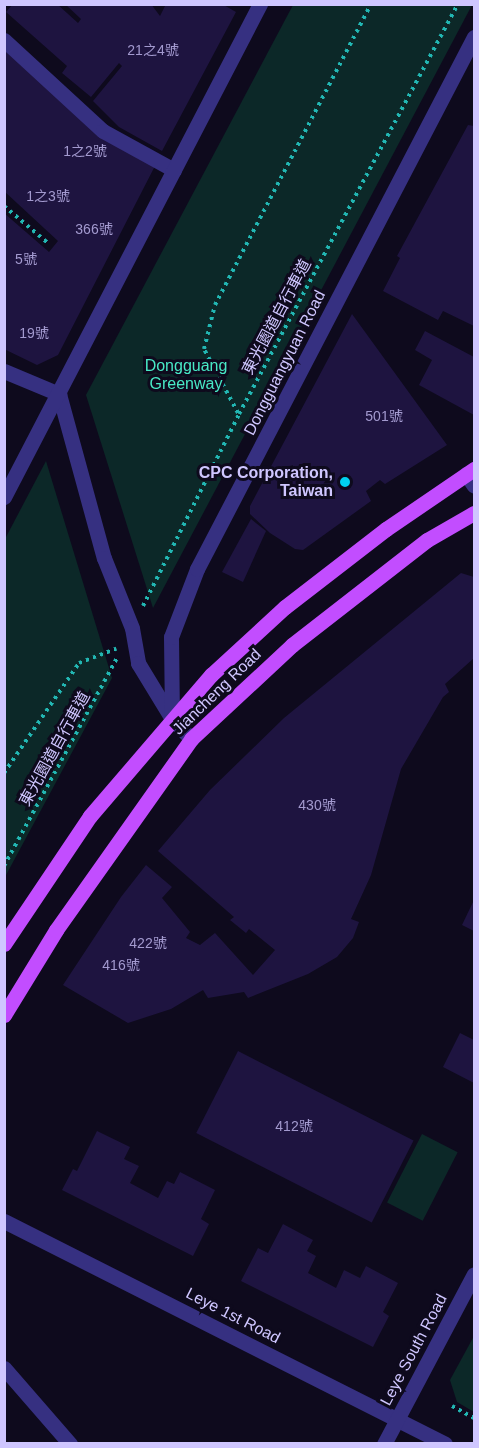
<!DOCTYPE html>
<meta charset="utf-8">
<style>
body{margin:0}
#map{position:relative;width:479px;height:1448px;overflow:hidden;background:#0e0a1d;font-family:Arial,"Noto Sans TC",sans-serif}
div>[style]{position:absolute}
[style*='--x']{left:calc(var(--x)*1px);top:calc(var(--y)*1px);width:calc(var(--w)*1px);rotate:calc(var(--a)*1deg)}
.green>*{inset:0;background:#0c2828;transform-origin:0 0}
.building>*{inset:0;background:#1e1440;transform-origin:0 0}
.path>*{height:4px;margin-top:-2px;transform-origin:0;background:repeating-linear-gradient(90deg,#22b7b3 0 3px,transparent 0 7.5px)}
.minor>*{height:15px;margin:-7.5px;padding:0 7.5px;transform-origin:7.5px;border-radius:7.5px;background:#363081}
.major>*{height:15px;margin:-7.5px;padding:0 7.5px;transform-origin:7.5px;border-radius:7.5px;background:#c24dff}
.dots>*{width:16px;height:16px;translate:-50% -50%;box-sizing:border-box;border:3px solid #0e0a1d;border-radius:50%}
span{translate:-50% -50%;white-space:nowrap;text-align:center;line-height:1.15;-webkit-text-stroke:6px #0e0a1d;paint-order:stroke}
.number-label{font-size:14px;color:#a39acf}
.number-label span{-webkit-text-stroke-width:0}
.street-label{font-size:16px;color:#cfc6ff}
.park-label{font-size:16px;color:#48e9c6}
.poi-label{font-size:16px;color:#cfc6ff;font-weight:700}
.right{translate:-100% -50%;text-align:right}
.frame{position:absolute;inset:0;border:6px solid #cfc6ff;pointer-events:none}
</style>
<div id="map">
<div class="green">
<div style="clip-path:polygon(293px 5px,472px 5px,153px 608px,86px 395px)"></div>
<div style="clip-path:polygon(46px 461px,112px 678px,5px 877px,5px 539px)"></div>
<div style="left:422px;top:1134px;width:40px;height:77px;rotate:27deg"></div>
<div style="clip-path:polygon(474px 1336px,474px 1412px,457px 1402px,450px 1380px)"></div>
</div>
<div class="building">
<div style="clip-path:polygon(13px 4px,57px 4px,78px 23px,81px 19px,65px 4px,151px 4px,160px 16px,166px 4px,222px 4px,236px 12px,162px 151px,119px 127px,93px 101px,122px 66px,119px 63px,91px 97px,62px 73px,67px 66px,6px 12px)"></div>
<div style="clip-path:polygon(4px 45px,156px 164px,58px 355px,37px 365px,4px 349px,4px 213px,49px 252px,58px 241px,4px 191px)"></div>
<div style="clip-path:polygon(468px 125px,474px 126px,474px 326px,443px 311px,438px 320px,383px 291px,400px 258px,397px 256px)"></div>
<div style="clip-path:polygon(352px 314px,447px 445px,385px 484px,380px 480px,366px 491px,371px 501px,303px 550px,295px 549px,270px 533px,250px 514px,250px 506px)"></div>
<div style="clip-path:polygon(425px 331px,474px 357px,474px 415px,419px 385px,432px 360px,415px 350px)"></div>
<div style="clip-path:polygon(251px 519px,266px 531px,243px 582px,222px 572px)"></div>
<div style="clip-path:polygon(461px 573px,474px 577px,474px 658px,445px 684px,449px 692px,443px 697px,401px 769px,371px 875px,351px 919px,359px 922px,353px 938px,337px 957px,308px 974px,248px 998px,244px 992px,208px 998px,203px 990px,171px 1009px,128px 1023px,63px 985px,121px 897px,146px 865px,172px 887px,162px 898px,190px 932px,186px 938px,200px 945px,215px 933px,253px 975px,275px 950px,249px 929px,246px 933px,230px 920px,234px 917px,158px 851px,210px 790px,284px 718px)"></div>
<div style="clip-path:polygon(474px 900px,474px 931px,462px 925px)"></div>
<div style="clip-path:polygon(460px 1033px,474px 1040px,474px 1083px,443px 1067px)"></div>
<div style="left:238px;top:1051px;width:197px;height:92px;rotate:27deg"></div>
<div style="clip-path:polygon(97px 1131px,130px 1147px,124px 1159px,139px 1166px,130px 1183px,158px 1198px,167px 1181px,174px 1184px,180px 1172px,215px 1190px,201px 1219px,209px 1224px,193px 1256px,62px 1190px,73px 1169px,77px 1171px)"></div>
<div style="clip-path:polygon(283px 1224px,313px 1240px,307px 1251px,316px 1256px,308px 1273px,336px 1288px,344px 1270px,360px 1278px,366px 1266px,398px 1283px,383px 1312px,389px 1316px,373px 1347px,241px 1281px,258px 1248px,268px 1253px)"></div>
</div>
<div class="path">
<div style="--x:4;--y:206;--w:59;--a:40.2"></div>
<div style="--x:238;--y:413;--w:72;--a:-118"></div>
<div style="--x:204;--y:349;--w:45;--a:-76"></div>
<div style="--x:215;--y:305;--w:339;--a:-62.6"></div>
<div style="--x:143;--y:606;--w:215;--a:-63.4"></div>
<div style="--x:239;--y:414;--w:465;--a:-61.9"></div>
<div style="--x:4;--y:773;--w:133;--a:-55.7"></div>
<div style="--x:79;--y:663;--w:40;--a:-21"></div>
<div style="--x:4;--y:866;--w:237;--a:-61.5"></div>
<div style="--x:452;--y:1406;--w:25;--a:29"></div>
</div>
<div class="minor">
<div style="--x:4;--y:40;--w:134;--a:42.6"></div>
<div style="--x:103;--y:131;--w:81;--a:28.8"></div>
<div style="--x:4;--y:371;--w:60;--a:22.7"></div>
<div style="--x:59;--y:394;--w:170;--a:74.7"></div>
<div style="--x:104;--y:558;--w:75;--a:68.2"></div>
<div style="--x:132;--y:628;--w:36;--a:80"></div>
<div style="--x:138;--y:663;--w:66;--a:58.7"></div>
<div style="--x:172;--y:719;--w:28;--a:46"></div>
<div style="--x:466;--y:474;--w:14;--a:56"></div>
<div style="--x:4;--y:497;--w:556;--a:-62.56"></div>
<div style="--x:172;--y:719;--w:82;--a:-90.7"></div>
<div style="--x:171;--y:637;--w:73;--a:-69.1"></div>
<div style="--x:197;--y:569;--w:600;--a:-62.5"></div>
<div style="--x:4;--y:1221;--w:494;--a:26.8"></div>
<div style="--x:4;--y:1368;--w:101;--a:49"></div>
<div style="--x:384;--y:1444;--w:192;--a:-62.1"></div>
</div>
<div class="major">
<div style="--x:4;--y:944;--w:154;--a:-56.1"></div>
<div style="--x:90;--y:816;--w:186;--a:-49.4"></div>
<div style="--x:211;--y:675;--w:100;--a:-42.6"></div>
<div style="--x:285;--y:607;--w:128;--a:-37.7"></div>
<div style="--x:386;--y:529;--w:107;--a:-34.3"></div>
<div style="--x:4;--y:1015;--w:100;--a:-58.5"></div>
<div style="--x:56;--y:930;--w:234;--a:-54.7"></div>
<div style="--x:191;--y:739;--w:138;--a:-42.9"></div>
<div style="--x:292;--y:645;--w:171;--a:-37.9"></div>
<div style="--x:427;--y:540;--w:54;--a:-29.9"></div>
</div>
<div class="dots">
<div style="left:345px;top:482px;background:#00d1f1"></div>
</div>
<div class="number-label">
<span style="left:153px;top:50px">21之4號</span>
<span style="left:85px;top:151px">1之2號</span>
<span style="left:48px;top:196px">1之3號</span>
<span style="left:94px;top:229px">366號</span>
<span style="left:26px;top:259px">5號</span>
<span style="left:34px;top:333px">19號</span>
<span style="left:384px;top:416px">501號</span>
<span style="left:317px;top:805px">430號</span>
<span style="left:148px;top:943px">422號</span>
<span style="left:121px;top:965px">416號</span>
<span style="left:294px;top:1126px">412號</span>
</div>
<div class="street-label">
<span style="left:277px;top:317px;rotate:-62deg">東光園道自行車道</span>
<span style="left:285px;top:363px;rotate:-63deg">Dongguangyuan Road</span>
<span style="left:217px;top:692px;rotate:-44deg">Jiancheng Road</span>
<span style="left:55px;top:749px;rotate:-61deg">東光園道自行車道</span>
<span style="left:233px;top:1316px;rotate:27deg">Leye 1st Road</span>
<span style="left:414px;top:1350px;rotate:-62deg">Leye South Road</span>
</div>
<div class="park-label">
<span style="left:186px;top:375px">Dongguang<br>Greenway</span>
</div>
<div class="poi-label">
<span class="right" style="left:333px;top:482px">CPC Corporation,<br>Taiwan</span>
</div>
<div class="frame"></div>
</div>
